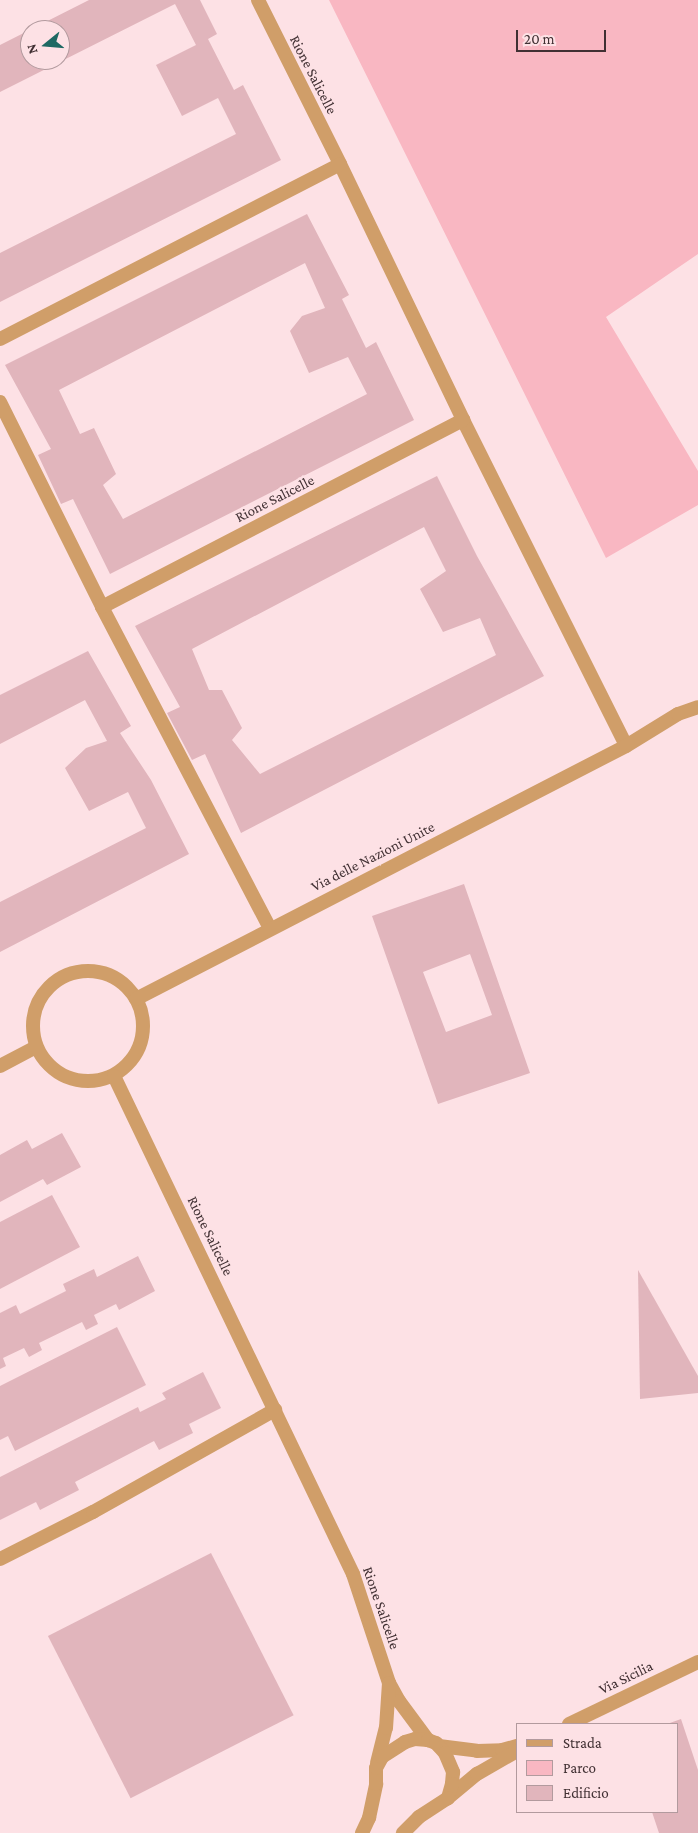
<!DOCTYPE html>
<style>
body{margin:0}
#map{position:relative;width:698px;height:1833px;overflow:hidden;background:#fde1e5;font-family:"Crimson Pro",serif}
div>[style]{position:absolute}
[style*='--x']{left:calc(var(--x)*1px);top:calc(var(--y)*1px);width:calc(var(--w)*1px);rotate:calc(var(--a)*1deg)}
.green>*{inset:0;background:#f9b7c2}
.building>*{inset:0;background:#e1b5bc;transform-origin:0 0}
.minor>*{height:14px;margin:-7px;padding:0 7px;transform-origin:7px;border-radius:7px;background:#d09e69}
.tertiary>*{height:14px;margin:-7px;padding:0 7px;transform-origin:7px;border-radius:7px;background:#d09e69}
.tertiary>.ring{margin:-7px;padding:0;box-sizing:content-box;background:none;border:14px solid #d09e69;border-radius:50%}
span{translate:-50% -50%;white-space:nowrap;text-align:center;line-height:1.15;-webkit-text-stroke:5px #fde1e5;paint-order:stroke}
.street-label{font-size:15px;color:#413033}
.legend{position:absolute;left:516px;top:1723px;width:162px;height:90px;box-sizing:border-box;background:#fde1e5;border:1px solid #b29a9e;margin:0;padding:6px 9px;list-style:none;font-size:15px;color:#413033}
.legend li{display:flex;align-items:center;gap:10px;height:25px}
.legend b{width:25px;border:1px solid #b29a9e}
.north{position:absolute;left:20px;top:20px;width:50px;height:50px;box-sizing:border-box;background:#fde1e5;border:1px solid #b29a9e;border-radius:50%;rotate:253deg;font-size:14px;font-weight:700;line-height:20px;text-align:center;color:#413033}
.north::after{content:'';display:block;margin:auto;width:18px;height:22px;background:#1e6963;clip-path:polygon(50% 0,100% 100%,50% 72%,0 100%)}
.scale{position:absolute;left:516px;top:30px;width:90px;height:22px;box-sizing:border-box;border:2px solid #413033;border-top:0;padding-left:6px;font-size:15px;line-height:18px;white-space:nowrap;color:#413033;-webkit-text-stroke:4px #fde1e5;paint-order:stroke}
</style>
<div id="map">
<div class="green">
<div style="clip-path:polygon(329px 0,698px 0,698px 254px,606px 317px,698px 471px,698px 505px,606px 558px)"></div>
</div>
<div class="building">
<div style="clip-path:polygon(evenodd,89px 0,200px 0,217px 34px,208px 39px,234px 90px,243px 85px,281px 160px,0 302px,0 253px,236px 134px,218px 98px,182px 116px,156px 65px,196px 45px,175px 4px,0 92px,0 45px,89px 0,30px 30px,60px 30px,60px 60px,30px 60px,30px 30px)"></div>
<div style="clip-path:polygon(evenodd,307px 214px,349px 295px,342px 299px,366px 348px,376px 342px,414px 420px,110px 574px,73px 499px,61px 504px,38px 455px,51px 449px,5px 365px,307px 214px,305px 263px,325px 308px,302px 316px,290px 331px,309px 373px,348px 357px,367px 394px,123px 519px,103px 485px,116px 474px,94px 428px,80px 434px,59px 390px,305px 263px)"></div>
<div style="clip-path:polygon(evenodd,437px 476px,477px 556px,544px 676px,241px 833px,205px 754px,192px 760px,167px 713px,180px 707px,135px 626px,437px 476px,424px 527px,446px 571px,420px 589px,443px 632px,480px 618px,496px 655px,260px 774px,232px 740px,242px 728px,222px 690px,209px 690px,192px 649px,424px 527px)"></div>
<div style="clip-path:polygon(88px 651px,131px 726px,120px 733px,151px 780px,189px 854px,0 952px,0 902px,146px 828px,128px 792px,89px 811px,65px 768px,86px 748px,107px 741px,85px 700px,0 744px,0 695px)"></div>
<div style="clip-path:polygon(evenodd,464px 884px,530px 1073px,438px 1104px,372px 916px,464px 884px,470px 954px,492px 1015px,446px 1032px,423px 972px,470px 954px)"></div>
<div style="clip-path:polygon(62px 1133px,81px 1167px,47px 1185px,43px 1179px,0 1202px,0 1155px,27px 1140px,32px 1149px)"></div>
<div style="clip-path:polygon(52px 1195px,80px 1247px,0 1289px,0 1222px)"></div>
<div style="clip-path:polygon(138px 1256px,155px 1291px,119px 1310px,116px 1304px,94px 1315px,98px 1324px,86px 1330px,82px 1322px,39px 1343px,42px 1350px,29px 1357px,24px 1348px,3px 1358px,6px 1366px,0 1369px,0 1313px,16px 1305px,20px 1314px,66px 1291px,63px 1284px,94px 1269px,97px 1277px)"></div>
<div style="clip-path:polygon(638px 1270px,698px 1376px,698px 1393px,640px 1399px)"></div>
<div style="clip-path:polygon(117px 1327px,146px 1385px,15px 1451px,8px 1436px,0 1440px,0 1386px)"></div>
<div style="clip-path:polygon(203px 1372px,221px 1408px,189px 1424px,193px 1433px,159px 1450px,154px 1441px,75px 1482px,79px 1490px,40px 1510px,36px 1502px,0 1520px,0 1477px,138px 1407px,140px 1412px,166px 1399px,162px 1393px)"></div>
<div style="left:211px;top:1553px;width:182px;height:183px;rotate:63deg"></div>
<div style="clip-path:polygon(681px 1719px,698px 1770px,698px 1833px,659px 1833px,652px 1812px,677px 1812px,677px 1724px,667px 1724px)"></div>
</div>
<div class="minor">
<div style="--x:258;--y:0;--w:183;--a:63.4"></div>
<div style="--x:340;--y:164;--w:284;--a:64.3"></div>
<div style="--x:463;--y:420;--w:364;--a:63.4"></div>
<div style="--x:0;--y:339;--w:382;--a:-27.2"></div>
<div style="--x:0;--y:402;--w:229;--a:63.5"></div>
<div style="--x:102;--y:607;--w:363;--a:62.4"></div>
<div style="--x:102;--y:607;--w:407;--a:-27.4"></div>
<div style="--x:0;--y:1066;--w:41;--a:-27.8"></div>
<div style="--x:0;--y:1559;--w:104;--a:-26.8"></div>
<div style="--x:93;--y:1512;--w:209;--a:-29.3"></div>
<div style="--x:569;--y:1724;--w:143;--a:-25.7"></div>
<div style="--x:439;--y:1746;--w:38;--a:7"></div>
<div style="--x:477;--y:1751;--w:25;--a:-2"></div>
<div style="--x:502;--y:1750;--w:16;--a:-15"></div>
<div style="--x:448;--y:1798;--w:38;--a:-40"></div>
<div style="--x:477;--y:1774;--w:46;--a:-29.9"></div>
</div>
<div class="tertiary">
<div class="ring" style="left:33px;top:971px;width:96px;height:96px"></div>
<div style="--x:136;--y:999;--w:551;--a:-27.31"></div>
<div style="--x:626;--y:746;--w:61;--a:-31.6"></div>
<div style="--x:678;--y:714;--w:21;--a:-19"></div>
<div style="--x:114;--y:1076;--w:552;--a:64.36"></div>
<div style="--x:353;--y:1574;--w:115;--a:71.7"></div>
<div style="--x:389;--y:1683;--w:21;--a:61"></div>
<div style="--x:399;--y:1701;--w:49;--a:53.4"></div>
<div style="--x:377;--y:1763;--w:36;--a:-76"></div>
<div style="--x:386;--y:1728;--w:45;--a:-86.2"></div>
<div style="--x:362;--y:1833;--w:17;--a:-65"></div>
<div style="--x:369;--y:1818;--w:35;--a:-78"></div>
<div style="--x:376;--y:1784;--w:16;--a:-90"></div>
<div style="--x:376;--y:1768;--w:13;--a:-61"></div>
<div style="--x:382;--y:1757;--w:27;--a:-33"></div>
<div style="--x:405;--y:1742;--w:10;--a:-17"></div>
<div style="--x:415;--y:1739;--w:13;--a:4"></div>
<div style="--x:428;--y:1740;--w:9;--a:21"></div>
<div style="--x:436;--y:1743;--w:13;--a:48"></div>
<div style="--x:445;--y:1753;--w:21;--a:67"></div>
<div style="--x:453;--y:1772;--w:12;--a:95"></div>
<div style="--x:452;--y:1784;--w:15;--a:106"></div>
<div style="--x:448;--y:1798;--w:35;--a:147"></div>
<div style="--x:419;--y:1817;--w:23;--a:135"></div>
</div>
<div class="street-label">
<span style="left:313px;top:75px;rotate:63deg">Rione Salicelle</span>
<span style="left:275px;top:499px;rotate:-27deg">Rione Salicelle</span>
<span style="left:373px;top:857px;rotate:-27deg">Via delle Nazioni Unite</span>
<span style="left:210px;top:1236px;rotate:64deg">Rione Salicelle</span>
<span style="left:381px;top:1608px;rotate:71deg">Rione Salicelle</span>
<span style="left:626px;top:1678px;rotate:-26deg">Via Sicilia</span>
</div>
<ul class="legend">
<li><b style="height:6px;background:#d09e69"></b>Strada</li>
<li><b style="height:14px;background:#f9b7c2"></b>Parco</li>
<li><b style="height:14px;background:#e1b5bc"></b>Edificio</li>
</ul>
<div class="north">N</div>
<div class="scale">20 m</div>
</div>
